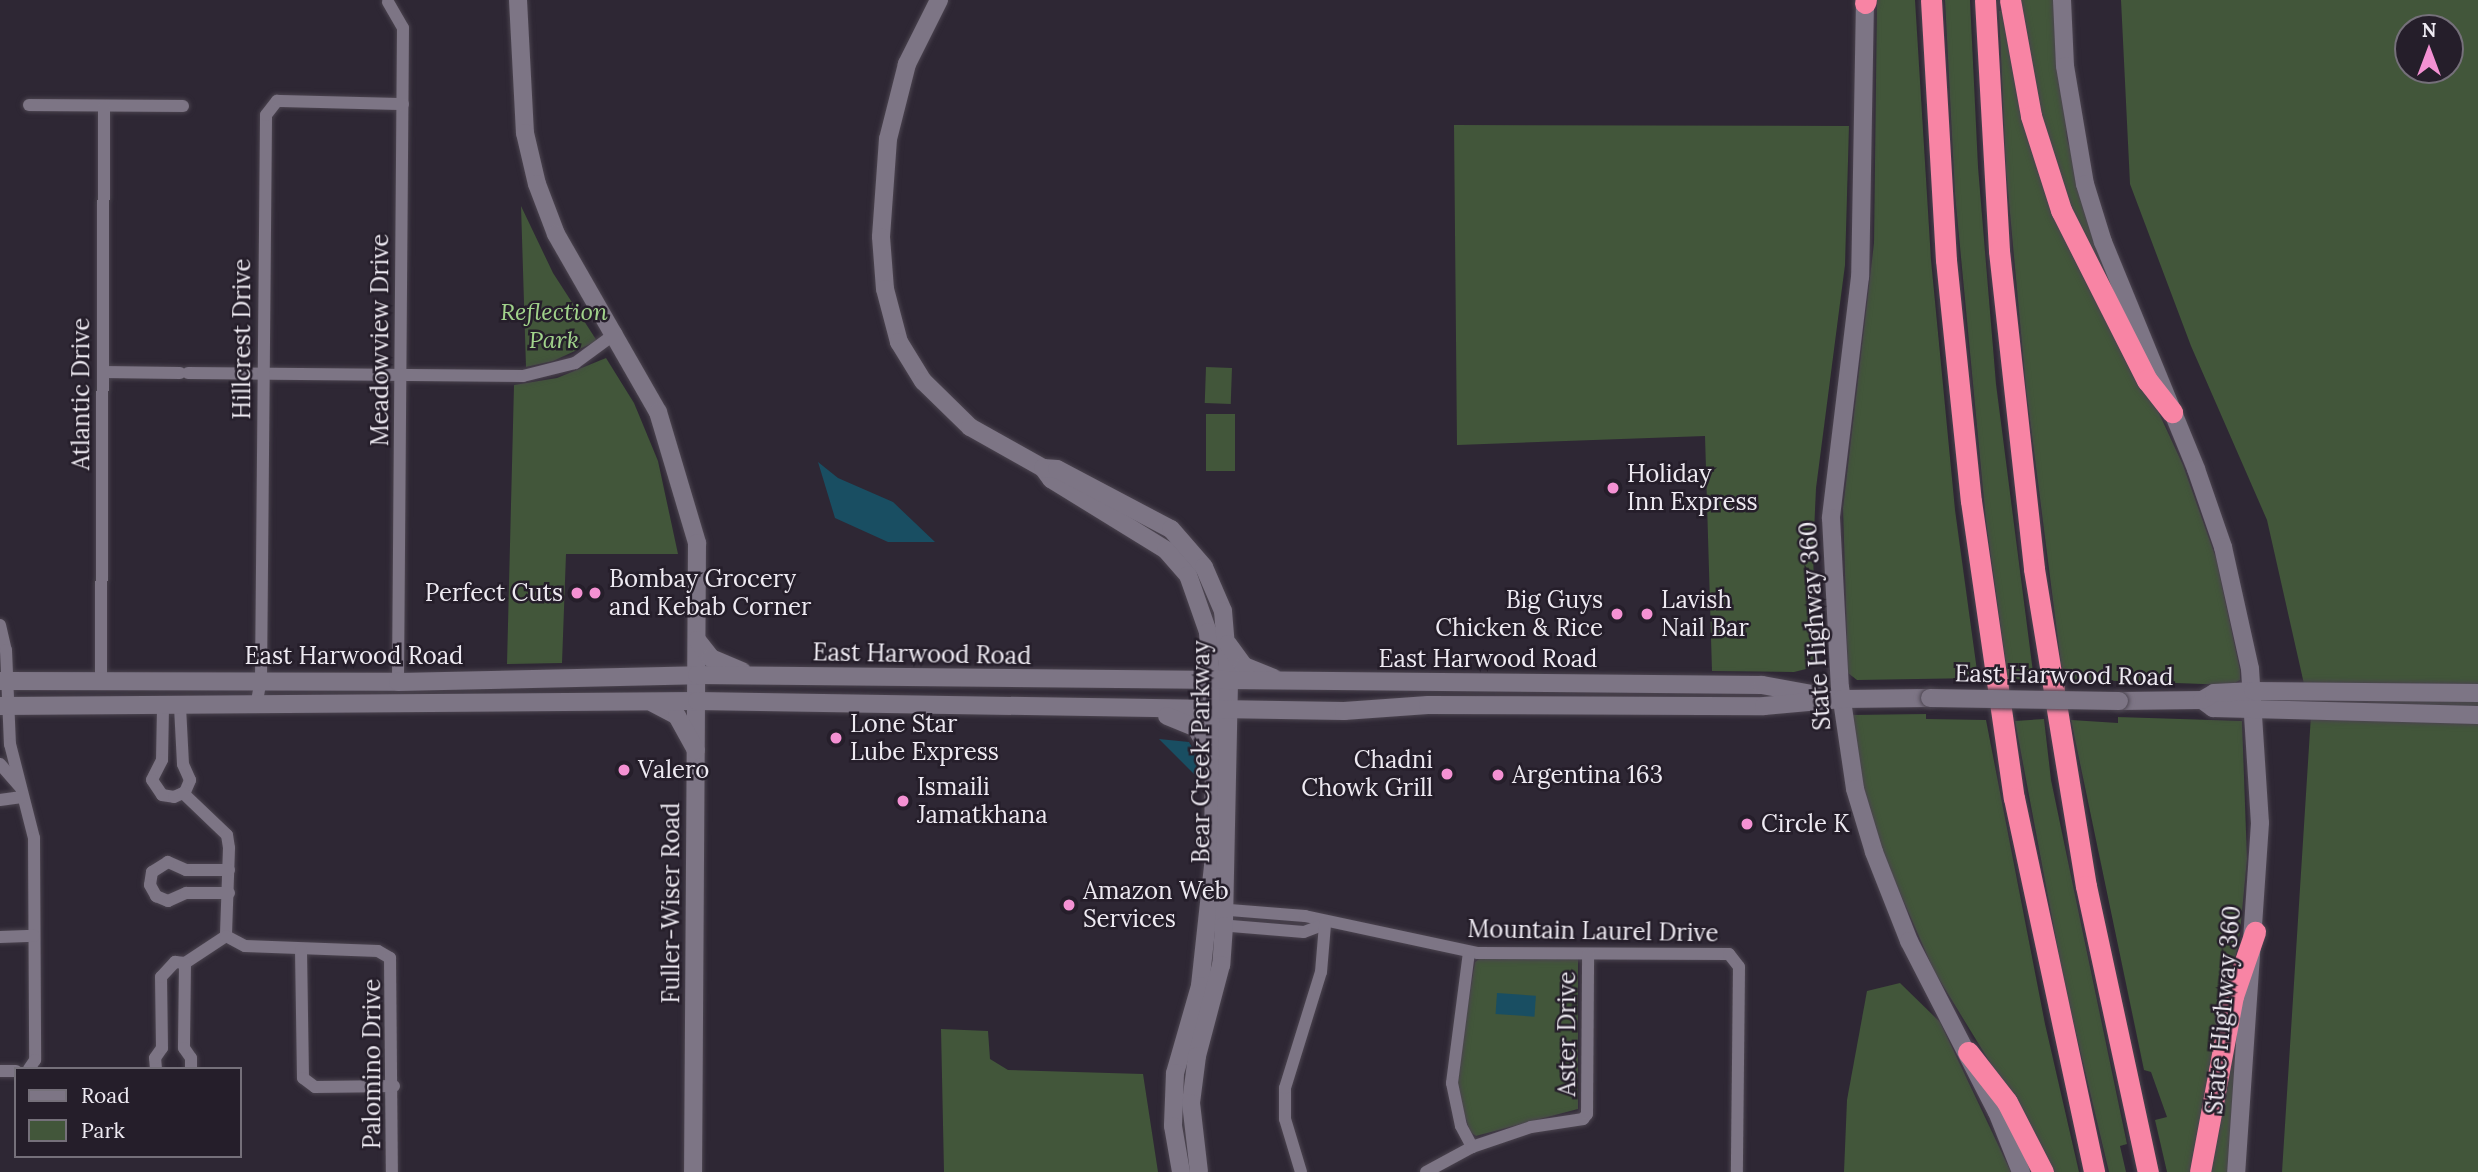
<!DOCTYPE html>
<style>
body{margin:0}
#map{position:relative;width:2478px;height:1172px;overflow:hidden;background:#2e2734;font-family:Lora,serif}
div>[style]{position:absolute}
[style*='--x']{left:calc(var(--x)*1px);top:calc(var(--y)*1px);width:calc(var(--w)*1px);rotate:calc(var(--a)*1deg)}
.green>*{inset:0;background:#42563a;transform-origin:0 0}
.water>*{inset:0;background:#194e62;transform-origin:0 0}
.roads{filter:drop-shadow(0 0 2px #4b444f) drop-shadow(0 0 2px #4b444f)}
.street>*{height:12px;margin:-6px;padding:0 6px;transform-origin:6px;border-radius:6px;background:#7d7585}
.secondary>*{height:18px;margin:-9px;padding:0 9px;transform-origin:9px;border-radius:9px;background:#7d7585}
.highway>*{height:21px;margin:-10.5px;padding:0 10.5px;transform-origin:10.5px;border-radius:10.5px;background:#f884a4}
.bridges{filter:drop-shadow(0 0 2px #4b444f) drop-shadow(0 0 2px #4b444f)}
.secondary-bridge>*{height:18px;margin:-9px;padding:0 9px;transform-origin:9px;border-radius:9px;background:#7d7585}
.dots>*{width:19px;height:19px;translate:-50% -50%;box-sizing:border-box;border:4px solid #251e2a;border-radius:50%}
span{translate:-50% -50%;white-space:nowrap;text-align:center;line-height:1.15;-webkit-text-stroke:5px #251e2a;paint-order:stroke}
.park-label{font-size:24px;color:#a1d38b;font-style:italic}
.street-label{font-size:24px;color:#eeeaf2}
.poi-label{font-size:24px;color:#eeeaf2}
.left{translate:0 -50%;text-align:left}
.right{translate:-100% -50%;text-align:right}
.legend{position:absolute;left:14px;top:1067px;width:228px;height:91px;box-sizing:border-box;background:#251e2a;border:2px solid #75707a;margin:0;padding:9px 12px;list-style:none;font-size:21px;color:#eeeaf2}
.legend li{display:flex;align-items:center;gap:14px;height:35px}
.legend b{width:35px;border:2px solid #75707a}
.north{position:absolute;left:2394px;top:14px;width:70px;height:70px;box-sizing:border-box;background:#251e2a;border:2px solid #75707a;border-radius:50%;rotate:0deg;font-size:19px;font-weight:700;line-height:28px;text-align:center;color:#eeeaf2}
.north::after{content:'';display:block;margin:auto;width:24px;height:32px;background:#f491d3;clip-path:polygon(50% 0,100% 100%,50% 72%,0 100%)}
</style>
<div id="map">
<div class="green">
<div style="clip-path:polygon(1877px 0,1915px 0,1931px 260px,1955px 510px,1978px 678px,1857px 680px,1848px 673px,1843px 508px,1874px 243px)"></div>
<div style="clip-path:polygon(1945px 0,1970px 0,1978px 167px,1996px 384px,2034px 680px,2008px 680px,1986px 521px,1955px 194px)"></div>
<div style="clip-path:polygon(2017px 0,2055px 0,2067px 139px,2109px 279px,2089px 247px,2047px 154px)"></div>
<div style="clip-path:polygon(evenodd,2121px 0,2478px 0,2478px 1172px,2282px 1172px,2311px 715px,2267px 520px,2191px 346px,2130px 184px,2121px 0,2408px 28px,2450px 28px,2450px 70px,2408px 70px,2408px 28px)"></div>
<div style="clip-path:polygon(1999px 11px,2006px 11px,2028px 131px,2183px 465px,2216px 558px,2240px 670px,2240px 680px,2231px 685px,2063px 679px,2026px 388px,2006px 169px)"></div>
<div style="clip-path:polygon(1454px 125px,1849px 126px,1845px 265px,1816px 488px,1813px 556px,1817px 656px,1810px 668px,1794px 672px,1712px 671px,1705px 436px,1457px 445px)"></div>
<div style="clip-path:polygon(521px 206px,553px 273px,597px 341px,553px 361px,526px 367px)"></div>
<div style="clip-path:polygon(606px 358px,634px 403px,658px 461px,678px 554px,566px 554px,562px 663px,507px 664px,514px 385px,557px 378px)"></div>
<div style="left:1206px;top:367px;width:26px;height:36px;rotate:2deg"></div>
<div style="left:1206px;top:414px;width:29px;height:57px"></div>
<div style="clip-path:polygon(1926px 714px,1926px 719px,1986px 720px,2045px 1024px,2079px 1172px,2049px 1172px,2005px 1087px,1934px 971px,1883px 854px,1861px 779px,1852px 715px)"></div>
<div style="clip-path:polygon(2118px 717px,2242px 721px,2247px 859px,2240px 933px,2195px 1172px,2167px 1172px,2155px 1120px,2167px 1117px,2151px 1072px,2144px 1070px,2071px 720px,2118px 723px)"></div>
<div style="clip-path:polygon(2044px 719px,2051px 780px,2127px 1144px,2120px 1146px,2126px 1172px,2109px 1172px,2065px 987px,2015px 721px)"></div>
<div style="clip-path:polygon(1482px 957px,1578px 958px,1578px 1109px,1476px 1136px,1470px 1132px,1455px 1083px,1475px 962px)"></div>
<div style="clip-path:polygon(1900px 983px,1940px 1022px,2011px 1172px,1844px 1172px,1847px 1100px,1867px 991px)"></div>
<div style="clip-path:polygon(2239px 1026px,2229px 1172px,2206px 1172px,2224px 1066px)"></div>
<div style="clip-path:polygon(941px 1029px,988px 1031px,990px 1059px,1008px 1070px,1143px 1074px,1158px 1172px,944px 1172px)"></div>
</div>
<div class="water">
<div style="clip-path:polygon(818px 462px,838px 478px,893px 502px,935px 542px,888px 542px,835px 518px)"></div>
<div style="clip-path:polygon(1159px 739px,1189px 742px,1199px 760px,1199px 779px)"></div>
<div style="left:1497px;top:993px;width:39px;height:21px;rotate:4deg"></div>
</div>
<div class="roads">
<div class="street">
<div style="--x:388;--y:2;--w:30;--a:60"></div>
<div style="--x:403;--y:28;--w:654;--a:90.44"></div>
<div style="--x:29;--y:105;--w:154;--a:0.4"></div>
<div style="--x:103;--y:372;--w:77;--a:0.7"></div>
<div style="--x:188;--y:373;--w:335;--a:0.5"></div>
<div style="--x:523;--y:376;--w:54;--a:-14"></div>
<div style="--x:575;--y:363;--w:51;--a:-36.2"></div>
<div style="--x:0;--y:625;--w:26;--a:77"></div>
<div style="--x:6;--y:650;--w:94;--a:87.6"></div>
<div style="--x:10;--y:744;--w:97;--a:75.7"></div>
<div style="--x:34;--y:838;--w:222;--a:89.7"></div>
<div style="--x:35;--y:1060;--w:11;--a:124"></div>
<div style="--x:101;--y:681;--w:574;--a:-89.7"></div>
<div style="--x:256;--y:707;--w:27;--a:-80"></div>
<div style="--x:261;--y:680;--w:565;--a:-89.49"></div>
<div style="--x:266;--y:115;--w:18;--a:-52"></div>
<div style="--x:277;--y:101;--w:126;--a:1.4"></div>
<div style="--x:163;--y:708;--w:52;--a:91.1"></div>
<div style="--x:162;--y:760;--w:22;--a:117"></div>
<div style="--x:152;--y:780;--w:18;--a:56"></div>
<div style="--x:162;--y:795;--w:12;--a:9"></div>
<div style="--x:174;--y:797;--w:12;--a:-24"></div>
<div style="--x:185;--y:792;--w:13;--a:-67"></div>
<div style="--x:190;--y:780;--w:17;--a:-114"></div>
<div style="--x:183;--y:764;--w:57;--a:-93"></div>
<div style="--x:0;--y:764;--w:30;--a:49"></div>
<div style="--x:183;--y:793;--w:61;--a:43.7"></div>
<div style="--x:227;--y:835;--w:13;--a:81"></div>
<div style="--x:229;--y:848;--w:88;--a:92"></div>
<div style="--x:226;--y:936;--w:49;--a:146.6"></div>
<div style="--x:0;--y:800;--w:22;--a:-8"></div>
<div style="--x:229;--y:870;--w:43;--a:180"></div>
<div style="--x:186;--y:870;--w:20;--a:-156"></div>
<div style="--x:168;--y:862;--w:19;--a:148"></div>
<div style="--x:152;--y:872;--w:13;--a:99"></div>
<div style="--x:150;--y:885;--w:13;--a:61"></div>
<div style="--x:156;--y:896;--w:13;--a:23"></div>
<div style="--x:168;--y:901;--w:20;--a:-24"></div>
<div style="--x:186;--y:893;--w:43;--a:0"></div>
<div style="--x:1217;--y:909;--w:88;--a:4.5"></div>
<div style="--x:1305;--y:916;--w:177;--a:12.1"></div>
<div style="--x:1478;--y:953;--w:251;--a:0.2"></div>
<div style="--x:1729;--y:954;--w:16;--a:52"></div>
<div style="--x:1739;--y:967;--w:205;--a:90.6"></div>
<div style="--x:1219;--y:925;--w:85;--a:4.7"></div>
<div style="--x:1304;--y:932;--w:22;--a:-21"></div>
<div style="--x:226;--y:936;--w:21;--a:28"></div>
<div style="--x:245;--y:946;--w:133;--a:2.2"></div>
<div style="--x:378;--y:951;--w:14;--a:30"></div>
<div style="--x:390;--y:958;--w:214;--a:89.5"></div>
<div style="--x:0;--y:937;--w:34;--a:-2"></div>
<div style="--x:301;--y:950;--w:128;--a:89.1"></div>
<div style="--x:303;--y:1078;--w:15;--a:37"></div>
<div style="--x:315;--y:1087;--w:79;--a:-0.7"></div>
<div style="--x:1469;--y:952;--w:132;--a:97.4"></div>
<div style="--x:1452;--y:1083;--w:44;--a:78.2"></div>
<div style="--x:1461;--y:1126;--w:24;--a:62"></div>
<div style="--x:156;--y:1069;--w:11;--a:-95"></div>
<div style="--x:155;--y:1058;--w:12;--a:-55"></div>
<div style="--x:162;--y:1048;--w:71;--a:-90.8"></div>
<div style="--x:161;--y:977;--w:21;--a:-47"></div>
<div style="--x:175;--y:962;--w:10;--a:6"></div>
<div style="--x:185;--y:963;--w:85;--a:90.7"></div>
<div style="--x:184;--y:1048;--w:12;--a:55"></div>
<div style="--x:191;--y:1058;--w:11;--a:90"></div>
<div style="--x:0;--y:1071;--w:16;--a:0"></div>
<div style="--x:1301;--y:1172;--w:55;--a:-106.8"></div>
<div style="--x:1285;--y:1119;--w:31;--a:-90"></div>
<div style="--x:1285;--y:1088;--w:121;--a:-72.8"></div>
<div style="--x:1321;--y:972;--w:48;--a:-85.2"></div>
<div style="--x:1426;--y:1172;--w:52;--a:-28.5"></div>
<div style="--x:1472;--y:1147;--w:62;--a:-18.7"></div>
<div style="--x:1531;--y:1127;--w:53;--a:-8.7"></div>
<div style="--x:1583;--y:1119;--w:6;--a:-51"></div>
<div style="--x:1587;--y:1114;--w:160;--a:-89.6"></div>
</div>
<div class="secondary">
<div style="--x:518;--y:0;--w:133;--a:87"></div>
<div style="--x:525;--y:133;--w:52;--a:76.8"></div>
<div style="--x:537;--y:184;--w:53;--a:69.2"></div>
<div style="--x:556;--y:234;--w:205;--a:60.2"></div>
<div style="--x:658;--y:412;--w:137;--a:73.4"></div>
<div style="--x:697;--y:543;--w:629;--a:90.36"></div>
<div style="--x:939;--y:0;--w:72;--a:116.6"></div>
<div style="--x:907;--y:64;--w:77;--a:104.2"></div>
<div style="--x:888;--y:139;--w:98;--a:94.1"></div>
<div style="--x:881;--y:237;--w:52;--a:85.6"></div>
<div style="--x:885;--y:289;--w:55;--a:75.2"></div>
<div style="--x:899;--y:342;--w:46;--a:58.4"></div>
<div style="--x:923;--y:381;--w:66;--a:44.4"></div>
<div style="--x:970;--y:427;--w:84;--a:29.3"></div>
<div style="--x:1043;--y:468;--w:14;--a:54"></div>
<div style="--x:1051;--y:479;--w:135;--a:31.7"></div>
<div style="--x:1166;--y:550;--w:33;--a:49"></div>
<div style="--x:1188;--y:575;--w:60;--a:70.7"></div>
<div style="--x:1208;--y:632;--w:105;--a:86.7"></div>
<div style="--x:1214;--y:737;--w:129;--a:90.4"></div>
<div style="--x:1213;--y:866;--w:121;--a:96.2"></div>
<div style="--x:1200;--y:986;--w:91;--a:106"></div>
<div style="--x:1175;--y:1073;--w:53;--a:92.2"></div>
<div style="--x:1173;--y:1126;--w:47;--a:80.1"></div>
<div style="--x:1865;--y:0;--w:277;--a:91"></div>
<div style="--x:1860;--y:277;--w:243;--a:96.9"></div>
<div style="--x:1831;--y:518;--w:169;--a:87"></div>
<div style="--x:1840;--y:687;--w:103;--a:81.6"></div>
<div style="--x:1855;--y:789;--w:66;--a:73.2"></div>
<div style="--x:1874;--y:852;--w:96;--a:68.5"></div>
<div style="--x:1909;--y:941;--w:192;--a:62.8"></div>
<div style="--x:1997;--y:1112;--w:65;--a:68.2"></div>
<div style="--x:2062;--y:0;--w:66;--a:87.4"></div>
<div style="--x:2065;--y:66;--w:120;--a:80.4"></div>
<div style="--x:2085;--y:184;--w:61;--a:72.8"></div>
<div style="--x:2103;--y:242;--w:245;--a:67.7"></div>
<div style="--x:2196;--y:469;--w:83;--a:70.9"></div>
<div style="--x:2223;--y:547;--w:125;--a:77.5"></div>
<div style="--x:2250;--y:669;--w:154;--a:86.3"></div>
<div style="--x:2260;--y:823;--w:350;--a:93.9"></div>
<div style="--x:1043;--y:468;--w:14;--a:4"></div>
<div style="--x:1057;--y:469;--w:129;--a:27.8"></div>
<div style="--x:1171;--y:529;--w:50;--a:49"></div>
<div style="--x:1204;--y:567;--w:48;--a:66.6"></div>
<div style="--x:1223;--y:611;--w:71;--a:85.2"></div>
<div style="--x:1229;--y:682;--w:244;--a:91.2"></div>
<div style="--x:1224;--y:926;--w:39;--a:94"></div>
<div style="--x:1221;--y:965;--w:94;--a:104.8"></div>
<div style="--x:1197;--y:1056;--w:47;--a:97.3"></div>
<div style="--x:1191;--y:1103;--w:69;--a:83.4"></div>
<div style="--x:697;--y:640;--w:23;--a:52"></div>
<div style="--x:711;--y:658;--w:34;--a:23"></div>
<div style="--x:1228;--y:644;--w:27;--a:54"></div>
<div style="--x:1244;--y:666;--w:32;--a:22"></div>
<div style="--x:0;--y:681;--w:398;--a:0.1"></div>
<div style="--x:398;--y:682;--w:299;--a:-1.3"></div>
<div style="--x:697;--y:675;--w:1065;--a:0.54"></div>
<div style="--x:1762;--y:685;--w:56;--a:10.3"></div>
<div style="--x:2202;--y:700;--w:14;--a:36"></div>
<div style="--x:2213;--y:708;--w:265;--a:1.5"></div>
<div style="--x:2119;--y:701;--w:83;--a:-0.7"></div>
<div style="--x:2202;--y:700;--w:14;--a:-30"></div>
<div style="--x:2214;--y:693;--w:39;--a:-3"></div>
<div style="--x:2253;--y:691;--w:225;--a:0.5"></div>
<div style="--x:653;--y:703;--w:27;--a:28"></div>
<div style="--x:677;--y:716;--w:39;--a:61"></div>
<div style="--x:0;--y:706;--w:697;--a:-0.41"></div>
<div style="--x:697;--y:701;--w:647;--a:0.89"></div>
<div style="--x:1344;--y:711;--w:84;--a:-4.1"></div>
<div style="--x:1428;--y:705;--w:336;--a:0.2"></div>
<div style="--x:1764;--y:706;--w:78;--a:-5.1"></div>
<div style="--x:1842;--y:699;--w:88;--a:-0.7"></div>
<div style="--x:1167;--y:716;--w:31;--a:22"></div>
<div style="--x:1196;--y:728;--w:30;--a:60"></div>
</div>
<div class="highway">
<div style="--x:1931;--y:0;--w:260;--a:86.7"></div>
<div style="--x:1946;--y:260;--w:242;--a:84.1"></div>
<div style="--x:1971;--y:501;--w:300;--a:81.8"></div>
<div style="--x:2014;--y:798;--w:382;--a:77.9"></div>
<div style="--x:1985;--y:0;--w:251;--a:86.8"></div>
<div style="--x:1999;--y:251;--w:320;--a:83.7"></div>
<div style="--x:2034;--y:569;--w:321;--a:80.7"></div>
<div style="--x:2086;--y:886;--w:293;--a:77.8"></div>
<div style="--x:2010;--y:0;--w:118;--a:79.7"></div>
<div style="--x:2031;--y:116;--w:99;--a:72.3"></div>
<div style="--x:2061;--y:210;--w:191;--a:63.2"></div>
<div style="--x:2147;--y:380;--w:41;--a:52"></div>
<div style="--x:1865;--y:3;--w:3;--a:-72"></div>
<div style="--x:1968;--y:1052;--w:63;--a:52"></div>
<div style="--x:2007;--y:1102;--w:79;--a:62.8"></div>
<div style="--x:2200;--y:1172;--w:179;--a:-79.4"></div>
<div style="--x:2233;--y:996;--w:68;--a:-71"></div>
</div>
</div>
<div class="bridges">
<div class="secondary-bridge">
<div style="--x:1930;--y:698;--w:189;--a:0.9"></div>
</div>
</div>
<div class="dots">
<div style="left:1613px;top:488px;background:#f491d3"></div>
<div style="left:577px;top:593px;background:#f491d3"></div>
<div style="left:595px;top:593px;background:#f491d3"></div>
<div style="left:1617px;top:614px;background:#f491d3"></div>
<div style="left:1647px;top:614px;background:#f491d3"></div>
<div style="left:836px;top:738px;background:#f491d3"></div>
<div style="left:624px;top:770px;background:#f491d3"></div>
<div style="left:1447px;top:774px;background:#f491d3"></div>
<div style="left:1498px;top:775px;background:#f491d3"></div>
<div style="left:903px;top:801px;background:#f491d3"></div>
<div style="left:1747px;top:824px;background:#f491d3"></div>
<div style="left:1069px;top:905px;background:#f491d3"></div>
</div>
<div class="park-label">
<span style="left:554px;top:326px">Reflection<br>Park</span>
</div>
<div class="street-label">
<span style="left:242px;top:339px;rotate:-90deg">Hillcrest Drive</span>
<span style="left:380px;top:340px;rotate:-90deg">Meadowview Drive</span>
<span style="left:81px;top:394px;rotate:-90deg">Atlantic Drive</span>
<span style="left:1815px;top:626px;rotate:-94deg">State Highway 360</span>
<span style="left:922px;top:654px;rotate:1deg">East Harwood Road</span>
<span style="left:354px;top:656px">East Harwood Road</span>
<span style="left:1488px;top:659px">East Harwood Road</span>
<span style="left:2064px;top:675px;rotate:1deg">East Harwood Road</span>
<span style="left:1201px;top:752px;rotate:-90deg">Bear Creek Parkway</span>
<span style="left:671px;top:903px;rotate:-90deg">Fuller-Wiser Road</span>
<span style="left:1593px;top:931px;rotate:1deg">Mountain Laurel Drive</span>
<span style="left:2223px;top:1010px;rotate:-85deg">State Highway 360</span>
<span style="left:1567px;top:1034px;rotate:-90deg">Aster Drive</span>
<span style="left:372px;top:1064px;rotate:-90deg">Palomino Drive</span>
</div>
<div class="poi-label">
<span class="left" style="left:1627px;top:488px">Holiday<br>Inn Express</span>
<span class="left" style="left:609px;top:593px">Bombay Grocery<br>and Kebab Corner</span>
<span class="right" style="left:563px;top:593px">Perfect Cuts</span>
<span class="right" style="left:1603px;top:614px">Big Guys<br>Chicken &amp; Rice</span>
<span class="left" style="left:1661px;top:614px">Lavish<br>Nail Bar</span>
<span class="left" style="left:850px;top:738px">Lone Star<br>Lube Express</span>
<span class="right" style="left:1433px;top:774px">Chadni<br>Chowk Grill</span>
<span class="left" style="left:638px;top:770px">Valero</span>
<span class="left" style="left:1512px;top:775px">Argentina 163</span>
<span class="left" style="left:917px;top:801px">Ismaili<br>Jamatkhana</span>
<span class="left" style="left:1761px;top:824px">Circle K</span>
<span class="left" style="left:1083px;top:905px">Amazon Web<br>Services</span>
</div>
<ul class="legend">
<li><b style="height:9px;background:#7d7585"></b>Road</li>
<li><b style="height:19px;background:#42563a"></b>Park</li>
</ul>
<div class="north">N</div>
</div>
